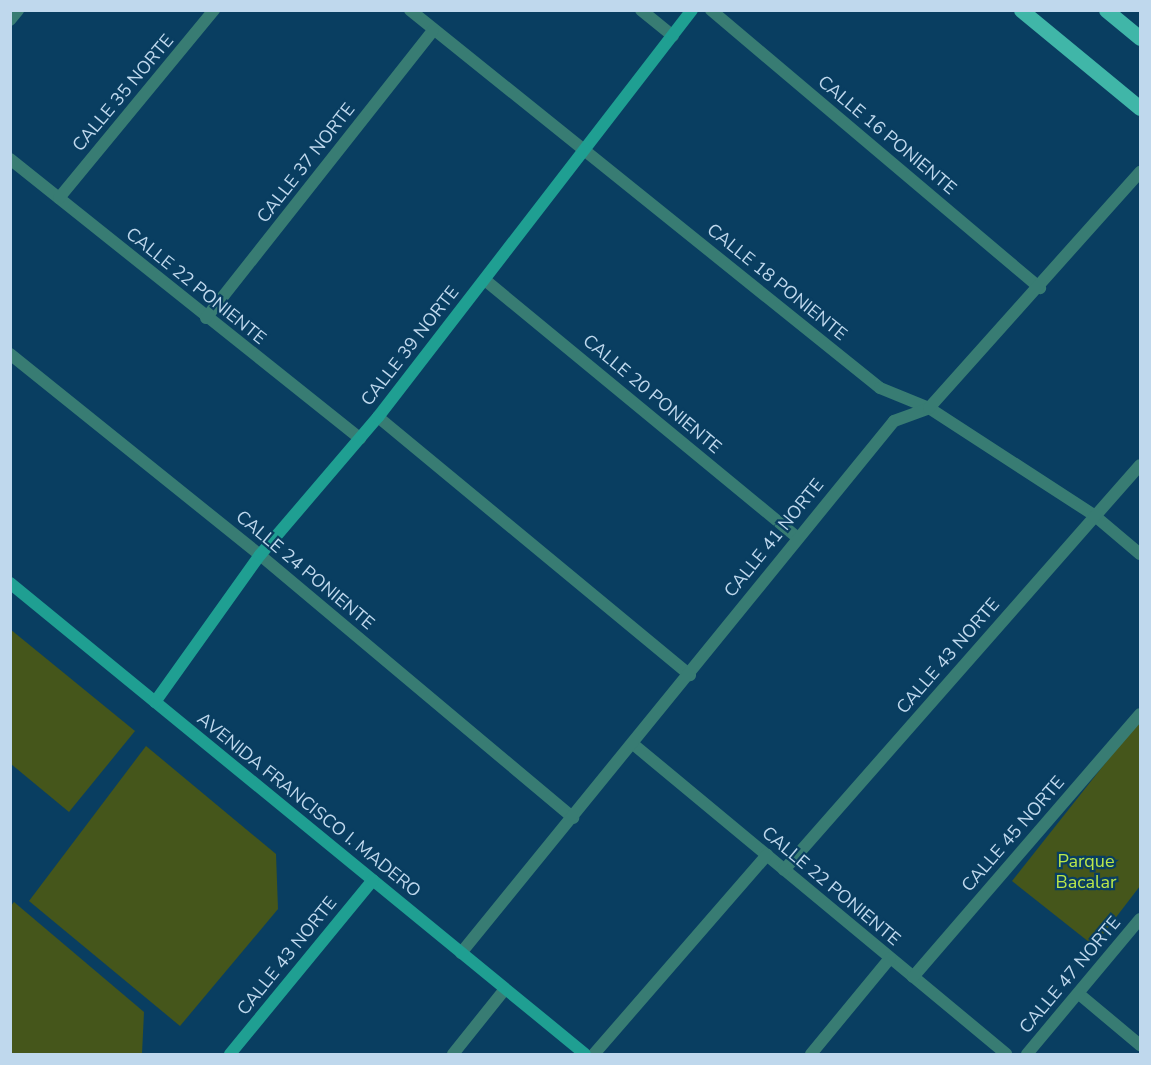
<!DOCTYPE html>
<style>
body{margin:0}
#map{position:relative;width:1151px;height:1065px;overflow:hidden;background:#093e61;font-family:"Nunito Sans",sans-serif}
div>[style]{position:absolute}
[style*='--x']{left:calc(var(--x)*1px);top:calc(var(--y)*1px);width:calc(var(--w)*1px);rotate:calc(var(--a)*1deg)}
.green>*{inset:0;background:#45561b}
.street>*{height:12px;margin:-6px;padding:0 6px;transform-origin:6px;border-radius:6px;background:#387c73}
.secondary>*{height:12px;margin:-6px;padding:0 6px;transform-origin:6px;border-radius:6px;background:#1f9f92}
.primary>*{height:15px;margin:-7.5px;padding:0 7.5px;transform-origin:7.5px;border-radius:7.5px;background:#40b6a8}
span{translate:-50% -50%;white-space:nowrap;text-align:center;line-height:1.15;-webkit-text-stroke:4.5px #093e61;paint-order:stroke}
.street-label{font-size:18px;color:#bfd8ed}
.park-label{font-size:18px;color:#bbe74a}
.frame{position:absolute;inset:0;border:12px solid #bfd8ed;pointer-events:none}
</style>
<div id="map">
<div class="green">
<div style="clip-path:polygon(10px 629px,135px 731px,69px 812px,11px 764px)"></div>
<div style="clip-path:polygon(1137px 723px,1140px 726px,1140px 886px,1094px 946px,1012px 881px)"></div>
<div style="clip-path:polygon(146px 746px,276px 854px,278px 909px,180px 1026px,29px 901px)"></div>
<div style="clip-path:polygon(14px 902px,144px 1012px,142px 1054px,11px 1054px,10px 907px)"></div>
</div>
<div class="street">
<div style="--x:410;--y:10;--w:603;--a:38.81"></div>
<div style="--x:880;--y:388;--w:53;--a:22.2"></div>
<div style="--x:929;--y:408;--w:198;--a:33"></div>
<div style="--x:1095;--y:516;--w:59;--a:40.2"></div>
<div style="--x:641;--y:10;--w:41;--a:39.1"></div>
<div style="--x:711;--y:10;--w:431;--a:40.2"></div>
<div style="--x:10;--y:20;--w:13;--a:-51"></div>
<div style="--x:10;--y:159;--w:448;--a:38.6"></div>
<div style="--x:59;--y:198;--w:244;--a:-50.5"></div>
<div style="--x:485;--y:280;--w:403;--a:39.5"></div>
<div style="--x:206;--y:318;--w:366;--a:-51.7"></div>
<div style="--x:10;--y:354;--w:321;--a:38.8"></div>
<div style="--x:260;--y:555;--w:409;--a:40"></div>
<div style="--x:378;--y:417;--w:405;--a:39.6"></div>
<div style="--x:633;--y:744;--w:485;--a:39.7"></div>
<div style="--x:784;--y:870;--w:539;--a:-48.68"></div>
<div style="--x:461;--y:953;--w:686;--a:-50.86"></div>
<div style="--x:894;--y:421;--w:37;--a:-20"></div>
<div style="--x:929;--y:408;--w:317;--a:-48.2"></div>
<div style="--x:913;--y:977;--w:347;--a:-49.2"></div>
<div style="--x:1079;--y:994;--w:80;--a:39.9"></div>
<div style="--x:453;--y:1054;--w:83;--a:-51.3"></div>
<div style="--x:594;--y:1054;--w:264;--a:-49"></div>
<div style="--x:811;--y:1054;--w:124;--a:-50.5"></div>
<div style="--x:1027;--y:1054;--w:176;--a:-50.1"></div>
</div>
<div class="secondary">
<div style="--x:10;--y:583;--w:743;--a:39.32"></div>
<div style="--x:155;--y:702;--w:181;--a:-54.5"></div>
<div style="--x:260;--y:555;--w:182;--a:-49.5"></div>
<div style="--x:378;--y:417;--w:514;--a:-52.35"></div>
<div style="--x:230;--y:1054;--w:225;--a:-50.6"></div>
</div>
<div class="primary">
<div style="--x:1021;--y:10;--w:154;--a:39.5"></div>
<div style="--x:1106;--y:10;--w:44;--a:39.5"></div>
</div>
<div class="street-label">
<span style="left:123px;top:93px;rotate:-50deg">CALLE 35 NORTE</span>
<span style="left:887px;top:135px;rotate:40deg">CALLE 16 PONIENTE</span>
<span style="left:306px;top:163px;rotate:-52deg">CALLE 37 NORTE</span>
<span style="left:777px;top:282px;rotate:39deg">CALLE 18 PONIENTE</span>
<span style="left:196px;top:286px;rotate:39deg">CALLE 22 PONIENTE</span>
<span style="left:410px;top:346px;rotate:-52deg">CALLE 39 NORTE</span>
<span style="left:652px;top:394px;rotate:40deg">CALLE 20 PONIENTE</span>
<span style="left:774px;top:538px;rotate:-51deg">CALLE 41 NORTE</span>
<span style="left:305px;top:570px;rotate:40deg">CALLE 24 PONIENTE</span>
<span style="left:948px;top:656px;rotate:-49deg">CALLE 43 NORTE</span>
<span style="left:309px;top:805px;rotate:39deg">AVENIDA FRANCISCO I. MADERO</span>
<span style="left:1013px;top:834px;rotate:-49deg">CALLE 45 NORTE</span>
<span style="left:831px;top:886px;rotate:40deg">CALLE 22 PONIENTE</span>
<span style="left:287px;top:956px;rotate:-51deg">CALLE 43 NORTE</span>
<span style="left:1070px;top:975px;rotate:-50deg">CALLE 47 NORTE</span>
</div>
<div class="park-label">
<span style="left:1086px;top:872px">Parque<br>Bacalar</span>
</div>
<div class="frame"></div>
</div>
